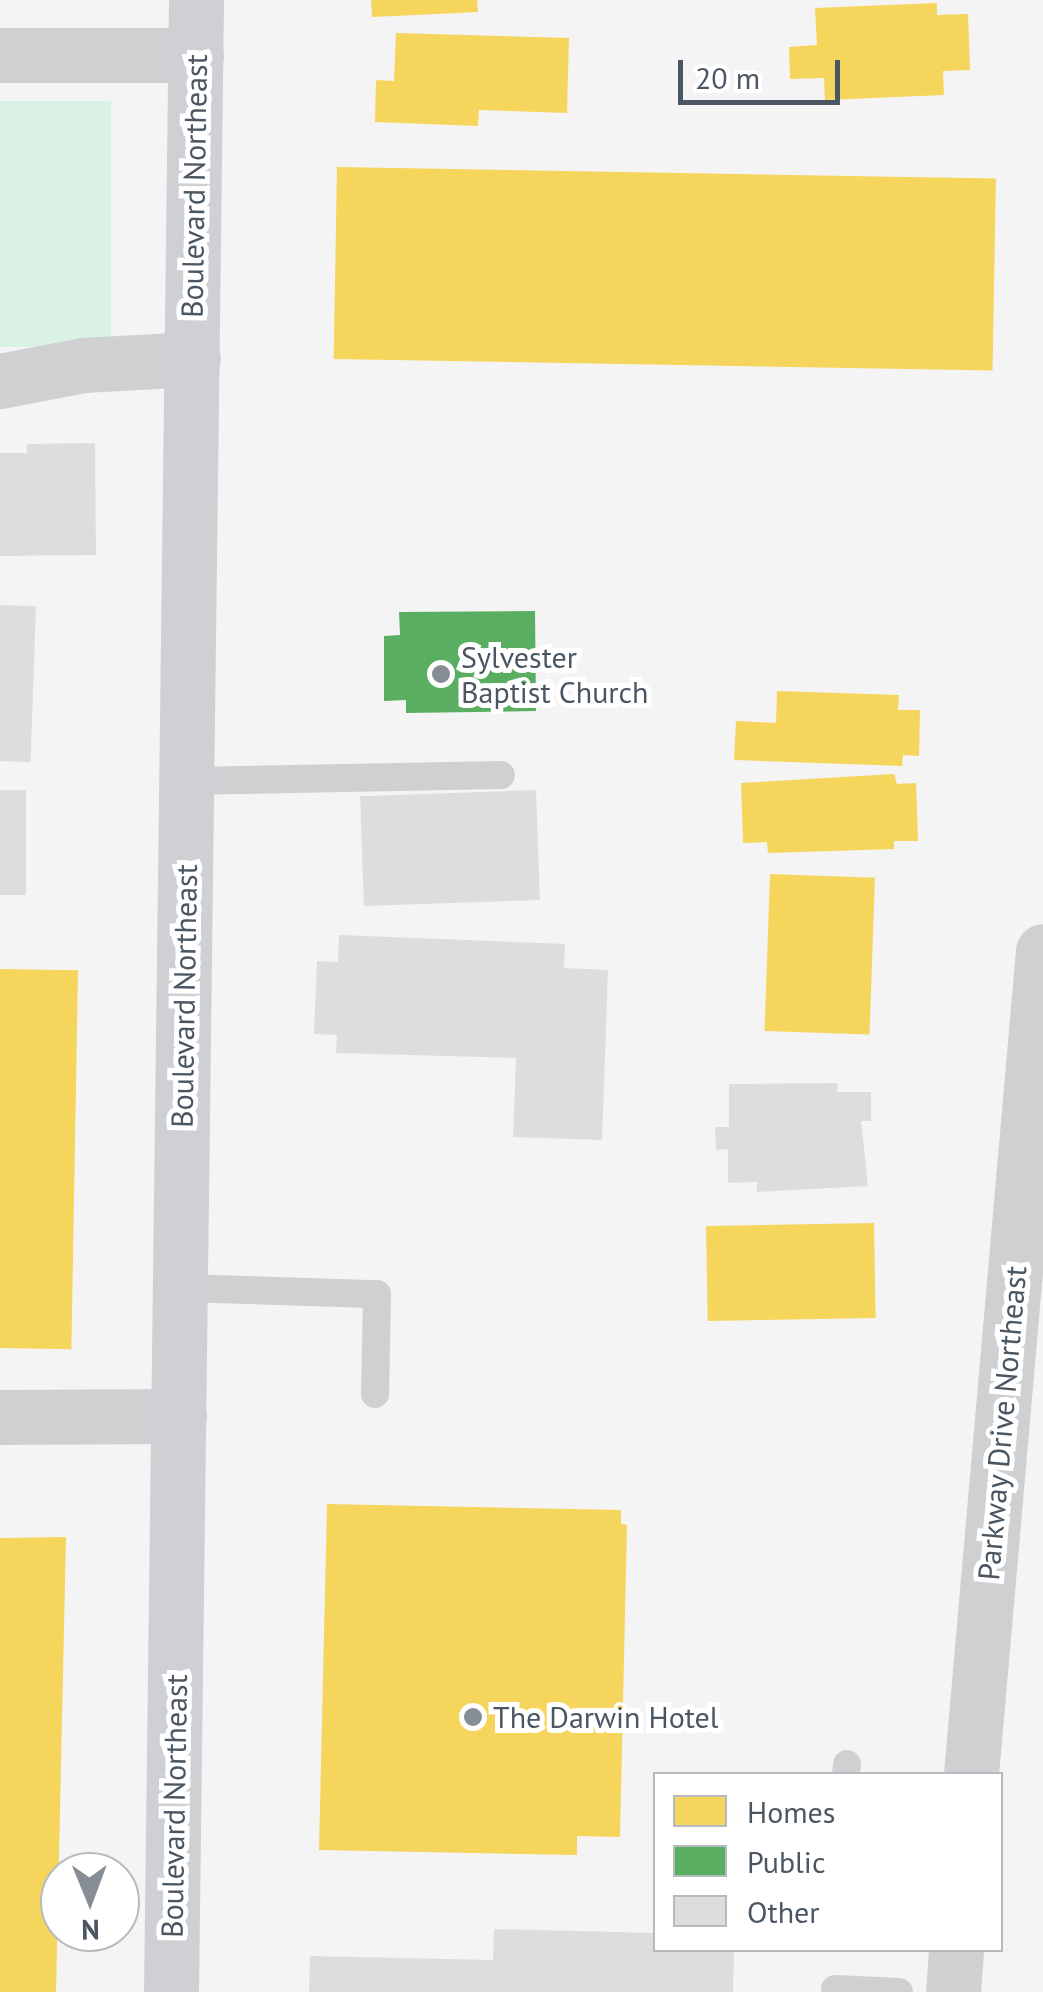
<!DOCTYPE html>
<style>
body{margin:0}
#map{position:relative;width:1043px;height:1992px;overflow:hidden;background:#f4f4f4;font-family:"PT Sans",sans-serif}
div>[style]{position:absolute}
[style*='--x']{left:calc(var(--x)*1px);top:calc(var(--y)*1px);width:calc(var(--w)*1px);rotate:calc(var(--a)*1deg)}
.green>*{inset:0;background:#d9f2e3;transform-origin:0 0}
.homes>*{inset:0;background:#f6d55c;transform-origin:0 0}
.public>*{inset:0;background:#5aae61}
.building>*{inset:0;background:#ddddde;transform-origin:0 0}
.service>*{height:28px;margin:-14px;padding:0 14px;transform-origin:14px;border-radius:14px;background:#ced0d2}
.minor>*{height:55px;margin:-27.5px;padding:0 27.5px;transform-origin:27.5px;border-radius:27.5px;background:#ced0d2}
.tertiary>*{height:55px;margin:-27.5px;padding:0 27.5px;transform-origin:27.5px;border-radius:27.5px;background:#ced0d2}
.secondary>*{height:55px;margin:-27.5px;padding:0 27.5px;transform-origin:27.5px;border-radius:27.5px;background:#ced0d4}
.dots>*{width:28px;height:28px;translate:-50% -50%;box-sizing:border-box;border:5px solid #fff;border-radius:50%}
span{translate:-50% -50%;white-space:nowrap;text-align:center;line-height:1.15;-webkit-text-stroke:10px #fff;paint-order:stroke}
.street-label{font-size:30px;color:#4a5661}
.poi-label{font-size:30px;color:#4a5661}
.left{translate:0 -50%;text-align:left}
.legend{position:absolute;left:653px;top:1772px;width:350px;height:180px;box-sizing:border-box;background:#fff;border:2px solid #b7bbc0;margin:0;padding:12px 18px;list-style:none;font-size:30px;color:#4a5661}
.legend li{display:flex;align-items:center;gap:20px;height:50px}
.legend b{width:50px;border:2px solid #b7bbc0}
.north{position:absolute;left:40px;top:1852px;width:100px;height:100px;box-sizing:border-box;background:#fff;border:2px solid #b7bbc0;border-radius:50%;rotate:179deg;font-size:28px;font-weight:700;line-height:40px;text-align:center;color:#4a5661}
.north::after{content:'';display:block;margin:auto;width:35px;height:45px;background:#868d94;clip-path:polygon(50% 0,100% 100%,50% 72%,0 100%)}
.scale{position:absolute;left:678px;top:60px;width:162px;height:45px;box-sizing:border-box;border:5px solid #4a5661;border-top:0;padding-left:12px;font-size:30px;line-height:35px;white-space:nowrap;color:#4a5661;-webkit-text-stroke:8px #fff;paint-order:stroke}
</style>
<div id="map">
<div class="green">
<div style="left:0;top:101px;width:111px;height:246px"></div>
</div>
<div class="homes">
<div style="clip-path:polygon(371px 0,477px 0,478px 12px,372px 17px)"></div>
<div style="clip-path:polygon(937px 3px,937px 15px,968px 14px,970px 70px,943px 71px,944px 95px,825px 100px,824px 78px,790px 79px,789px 47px,817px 45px,815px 8px)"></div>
<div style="clip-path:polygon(396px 33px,569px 38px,567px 113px,479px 110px,478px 126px,375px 122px,376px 80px,394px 81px)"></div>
<div style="left:337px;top:167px;width:659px;height:192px;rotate:1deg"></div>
<div style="clip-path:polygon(777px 691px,899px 695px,898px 710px,920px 710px,919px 756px,903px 755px,902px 766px,734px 760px,736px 721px,776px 723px)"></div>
<div style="clip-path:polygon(894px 774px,897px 784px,916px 783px,918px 841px,894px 841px,894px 849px,768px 853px,767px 842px,743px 843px,741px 783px)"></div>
<div style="left:770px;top:874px;width:105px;height:157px;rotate:2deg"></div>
<div style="left:0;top:969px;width:78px;height:379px;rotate:1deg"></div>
<div style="left:874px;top:1223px;width:95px;height:168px;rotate:89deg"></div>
<div style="clip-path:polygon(327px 1504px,621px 1510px,621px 1524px,627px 1525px,620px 1837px,577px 1836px,577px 1855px,319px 1850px)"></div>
<div style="clip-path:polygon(66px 1537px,56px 1992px,0 1992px,0 1538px)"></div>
</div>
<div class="public">
<div style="clip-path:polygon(535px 611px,536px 711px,406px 713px,406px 700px,384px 701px,384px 636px,400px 635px,399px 612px)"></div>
</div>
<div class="building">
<div style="clip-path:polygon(95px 443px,96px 555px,0 556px,0 453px,27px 453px,27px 444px)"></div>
<div style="left:0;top:605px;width:36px;height:156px;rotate:2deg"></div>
<div style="left:0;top:790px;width:26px;height:105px"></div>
<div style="left:536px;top:790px;width:110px;height:176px;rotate:88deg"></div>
<div style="clip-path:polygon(339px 935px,565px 944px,564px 968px,608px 970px,602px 1140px,513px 1137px,516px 1058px,336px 1053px,337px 1035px,314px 1034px,317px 961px,338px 962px)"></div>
<div style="clip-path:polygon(838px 1083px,837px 1092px,871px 1092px,871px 1121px,861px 1121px,868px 1186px,757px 1192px,757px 1182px,728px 1183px,728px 1149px,716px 1150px,715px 1127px,729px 1127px,729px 1084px)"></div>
<div style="clip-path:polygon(494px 1929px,656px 1933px,656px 1950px,734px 1950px,733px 1992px,309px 1992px,310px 1956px,493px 1960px)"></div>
</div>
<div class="service">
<div style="--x:187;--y:781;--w:314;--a:-1.1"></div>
<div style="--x:181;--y:1288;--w:196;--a:1.8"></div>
<div style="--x:377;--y:1294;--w:100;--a:91.1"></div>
<div style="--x:846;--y:1774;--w:10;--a:-84"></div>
<div style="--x:835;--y:1989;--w:64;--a:2.7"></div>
</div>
<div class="minor">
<div style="--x:0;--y:55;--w:196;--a:0"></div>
<div style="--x:0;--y:381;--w:85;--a:-10.9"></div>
<div style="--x:83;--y:365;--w:110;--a:-3.1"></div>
<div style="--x:0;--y:1417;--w:179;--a:-0.3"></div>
</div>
<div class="tertiary">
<div style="--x:971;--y:1774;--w:826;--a:-85"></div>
<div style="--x:953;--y:1992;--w:42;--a:-85.9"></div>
</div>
<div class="secondary">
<div style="--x:171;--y:1992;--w:1992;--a:-89.28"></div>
</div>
<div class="dots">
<div style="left:441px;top:674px;background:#868d94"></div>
<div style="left:473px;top:1717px;background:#868d94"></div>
</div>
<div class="street-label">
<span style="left:194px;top:186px;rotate:-89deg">Boulevard Northeast</span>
<span style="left:184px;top:996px;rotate:-89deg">Boulevard Northeast</span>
<span style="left:1002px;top:1423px;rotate:-85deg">Parkway Drive Northeast</span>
<span style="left:174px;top:1806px;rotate:-89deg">Boulevard Northeast</span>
</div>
<div class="poi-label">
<span class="left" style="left:461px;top:674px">Sylvester<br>Baptist Church</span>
<span class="left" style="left:493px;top:1717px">The Darwin Hotel</span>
</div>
<ul class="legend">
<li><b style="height:28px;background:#f6d55c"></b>Homes</li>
<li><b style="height:28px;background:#5aae61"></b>Public</li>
<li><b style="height:28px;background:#ddddde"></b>Other</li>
</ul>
<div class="north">N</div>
<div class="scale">20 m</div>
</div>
